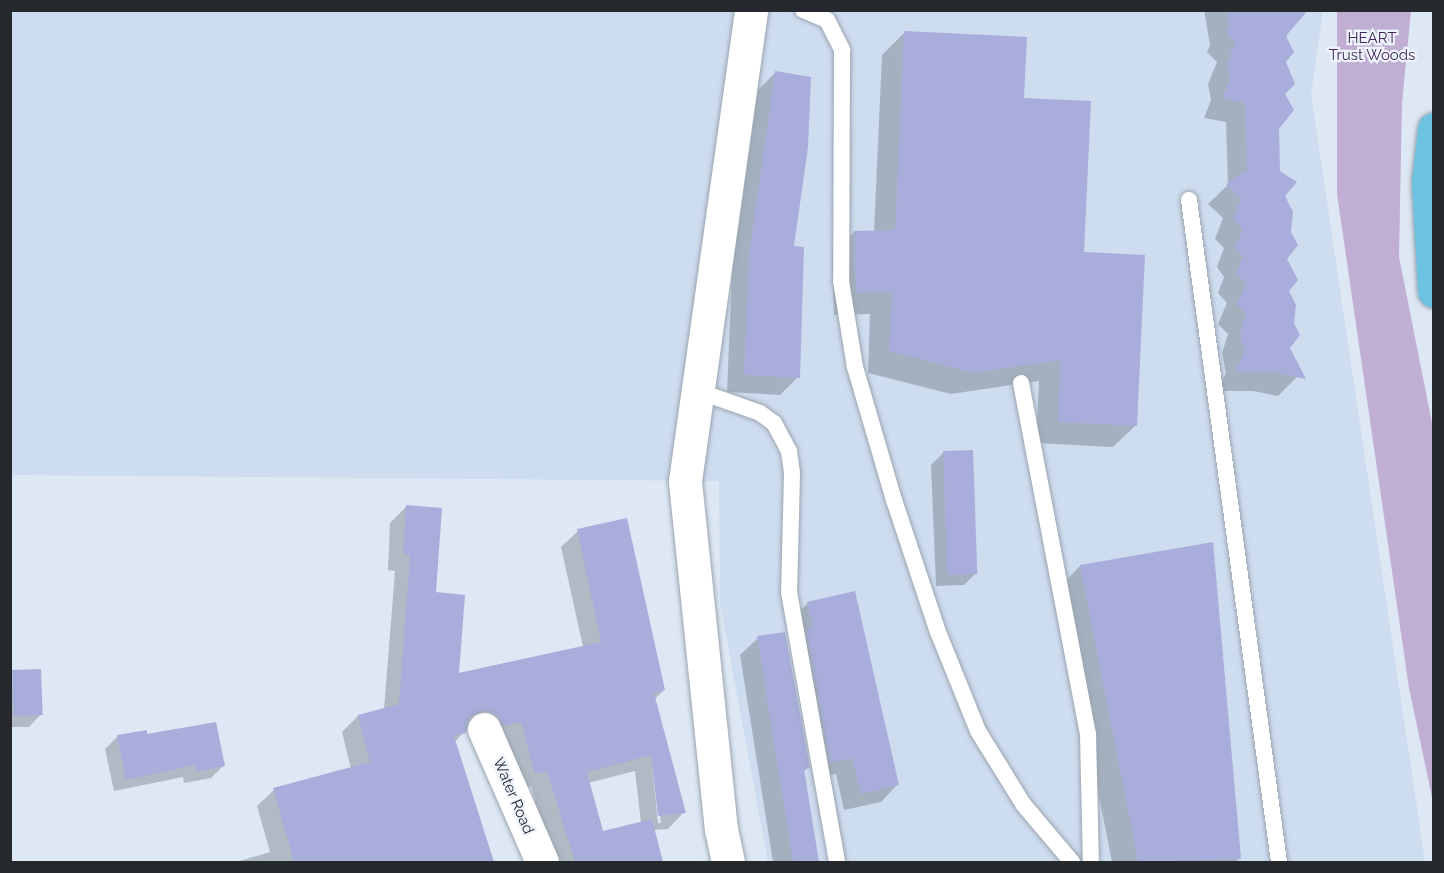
<!DOCTYPE html>
<style>
body{margin:0}
#map{position:relative;width:1444px;height:873px;overflow:hidden;background:#dee8f5;font-family:Raleway,sans-serif}
div>[style]{position:absolute}
[style*='--x']{left:calc(var(--x)*1px);top:calc(var(--y)*1px);width:calc(var(--w)*1px);rotate:calc(var(--a)*1deg)}
.built>*{inset:0;background:#cedcef}
.green>*{inset:0;background:#c0aed3}
.shadow>*{inset:0;background:#0003}
.building>*{inset:0;background:#a8addb;transform-origin:0 0}
.roads{filter:drop-shadow(0 0 2px #9ba5b1) drop-shadow(0 0 2px #9ba5b1)}
.service>*{height:16px;margin:-8px;padding:0 8px;transform-origin:8px;border-radius:8px;background:#fff}
.minor>*{height:33px;margin:-16.5px;padding:0 16.5px;transform-origin:16.5px;border-radius:16.5px;background:#fff}
.trunk>*{height:33px;margin:-16.5px;padding:0 16.5px;transform-origin:16.5px;border-radius:16.5px;background:#6cc2e0}
span{translate:-50% -50%;white-space:nowrap;text-align:center;line-height:1.15;-webkit-text-stroke:4.5px #eff5fd;paint-order:stroke}
.park-label{font-size:15px;color:#44265c}
.street-label{font-size:15px;color:#25292e}
.frame{position:absolute;inset:0;border:12px solid #25292e;pointer-events:none}
</style>
<div id="map">
<div class="built">
<div style="clip-path:polygon(11px 11px,1323px 11px,1311px 94px,1425px 862px,768px 862px,720px 603px,719px 481px,11px 475px)"></div>
</div>
<div class="green">
<div style="clip-path:polygon(1337px 11px,1411px 11px,1402px 103px,1399px 257px,1433px 428px,1433px 802px,1409px 688px,1337px 194px)"></div>
</div>
<div class="shadow">
<div style="clip-path:polygon(1204px 10px,1288px 10px,1284px 94px,1277px 129px,1288px 348px,1297px 377px,1278px 396px,1253px 391px,1218px 391px,1226px 373px,1222px 353px,1228px 334px,1218px 324px,1227px 303px,1218px 293px,1224px 277px,1217px 267px,1224px 248px,1215px 239px,1223px 218px,1208px 204px,1228px 185px,1226px 122px,1204px 118px,1211px 100px,1208px 84px,1217px 62px,1207px 52px,1210px 45px)"></div>
<div style="clip-path:polygon(904px 33px,1023px 99px,1083px 253px,1136px 425px,1113px 447px,1036px 443px,1039px 381px,951px 394px,868px 373px,870px 314px,834px 315px,832px 255px,854px 232px,874px 232px,882px 55px)"></div>
<div style="clip-path:polygon(776px 72px,792px 248px,798px 377px,780px 395px,727px 392px,732px 273px,758px 90px)"></div>
<div style="clip-path:polygon(943px 453px,976px 573px,964px 585px,936px 586px,931px 465px)"></div>
<div style="clip-path:polygon(evenodd,406px 507px,457px 675px,583px 647px,561px 547px,578px 531px,664px 690px,655px 699px,684px 812px,668px 829px,653px 830px,662px 862px,553px 862px,531px 786px,519px 789px,469px 726px,454px 743px,492px 862px,236px 862px,270px 852px,257px 806px,274px 790px,351px 769px,342px 732px,358px 716px,384px 709px,395px 571px,388px 570px,390px 523px,406px 507px,652px 764px,655px 772px,661px 823px,658px 823px,652px 764px,406px 507px,635px 771px,641px 823px,602px 833px,588px 783px,635px 771px)"></div>
<div style="clip-path:polygon(1080px 566px,1239px 859px,1235px 862px,1112px 862px,1058px 589px)"></div>
<div style="clip-path:polygon(808px 603px,897px 785px,881px 802px,844px 810px,836px 774px,814px 779px,791px 620px)"></div>
<div style="clip-path:polygon(758px 638px,808px 767px,803px 772px,818px 862px,773px 862px,740px 655px)"></div>
<div style="clip-path:polygon(13px 672px,41px 714px,29px 727px,10px 727px)"></div>
<div style="clip-path:polygon(118px 736px,146px 736px,223px 766px,211px 778px,184px 783px,183px 777px,114px 791px,105px 749px)"></div>
</div>
<div class="building">
<div style="clip-path:polygon(1226px 10px,1308px 10px,1286px 36px,1294px 52px,1286px 62px,1295px 84px,1285px 94px,1294px 110px,1279px 129px,1280px 171px,1297px 182px,1285px 196px,1293px 212px,1291px 232px,1298px 245px,1287px 259px,1298px 280px,1289px 291px,1296px 305px,1294px 323px,1300px 335px,1290px 348px,1306px 379px,1273px 372px,1236px 372px,1244px 352px,1240px 333px,1246px 314px,1237px 304px,1246px 283px,1236px 273px,1243px 257px,1235px 247px,1243px 229px,1233px 219px,1241px 199px,1226px 184px,1247px 170px,1245px 103px,1222px 98px,1230px 80px,1227px 64px,1235px 42px,1226px 33px,1229px 25px)"></div>
<div style="clip-path:polygon(904px 31px,1027px 37px,1024px 98px,1091px 101px,1084px 252px,1145px 255px,1137px 426px,1058px 422px,1060px 360px,974px 373px,889px 351px,892px 292px,856px 293px,854px 231px,895px 230px)"></div>
<div style="clip-path:polygon(775px 71px,811px 77px,808px 147px,794px 246px,804px 247px,800px 378px,744px 375px,749px 254px)"></div>
<div style="left:973px;top:450px;width:124px;height:30px;rotate:88deg"></div>
<div style="clip-path:polygon(406px 505px,442px 508px,436px 592px,465px 595px,459px 673px,601px 642px,577px 529px,627px 518px,665px 690px,654px 693px,686px 813px,658px 816px,651px 755px,587px 772px,603px 831px,652px 819px,663px 862px,575px 862px,547px 771px,535px 774px,521px 722px,503px 726px,496px 714px,486px 710px,469px 717px,466px 733px,454px 736px,494px 862px,294px 862px,273px 788px,370px 762px,358px 715px,399px 704px,410px 555px,403px 554px)"></div>
<div style="clip-path:polygon(1213px 542px,1241px 859px,1138px 862px,1080px 565px)"></div>
<div style="clip-path:polygon(855px 591px,899px 785px,861px 794px,852px 758px,830px 763px,806px 629px,813px 627px,807px 602px)"></div>
<div style="clip-path:polygon(785px 632px,810px 768px,804px 769px,819px 862px,793px 862px,757px 636px)"></div>
<div style="left:41px;top:669px;width:46px;height:29px;rotate:88deg"></div>
<div style="clip-path:polygon(216px 722px,225px 766px,196px 772px,195px 765px,126px 780px,117px 735px,147px 730px,147px 734px)"></div>
</div>
<div class="roads">
<div class="service">
<div style="--x:803;--y:10;--w:26;--a:23"></div>
<div style="--x:827;--y:20;--w:34;--a:63"></div>
<div style="--x:842;--y:50;--w:231;--a:90.2"></div>
<div style="--x:841;--y:281;--w:87;--a:80.8"></div>
<div style="--x:855;--y:367;--w:139;--a:73.7"></div>
<div style="--x:894;--y:500;--w:139;--a:71.6"></div>
<div style="--x:938;--y:632;--w:107;--a:68"></div>
<div style="--x:978;--y:731;--w:86;--a:58.3"></div>
<div style="--x:1023;--y:804;--w:76;--a:49.8"></div>
<div style="--x:1189;--y:200;--w:668;--a:82.26"></div>
<div style="--x:1021;--y:383;--w:357;--a:79.2"></div>
<div style="--x:1088;--y:734;--w:128;--a:88.7"></div>
<div style="--x:698;--y:391;--w:66;--a:19.5"></div>
<div style="--x:760;--y:413;--w:17;--a:36"></div>
<div style="--x:774;--y:423;--w:32;--a:62"></div>
<div style="--x:789;--y:451;--w:22;--a:82"></div>
<div style="--x:792;--y:473;--w:119;--a:91.4"></div>
<div style="--x:789;--y:592;--w:274;--a:79.9"></div>
</div>
<div class="minor">
<div style="--x:484;--y:729;--w:145;--a:66.4"></div>
<div style="--x:728;--y:862;--w:33;--a:-102"></div>
<div style="--x:721;--y:830;--w:351;--a:-95.9"></div>
<div style="--x:685;--y:481;--w:476;--a:-82"></div>
</div>
<div class="trunk">
<div style="--x:1434;--y:129;--w:53;--a:96.5"></div>
<div style="--x:1428;--y:182;--w:109;--a:86.8"></div>
</div>
</div>
<div class="park-label">
<span style="left:1372px;top:47px">HEART<br>Trust Woods</span>
</div>
<div class="street-label">
<span style="left:513px;top:796px;rotate:67deg">Water Road</span>
</div>
<div class="frame"></div>
</div>
